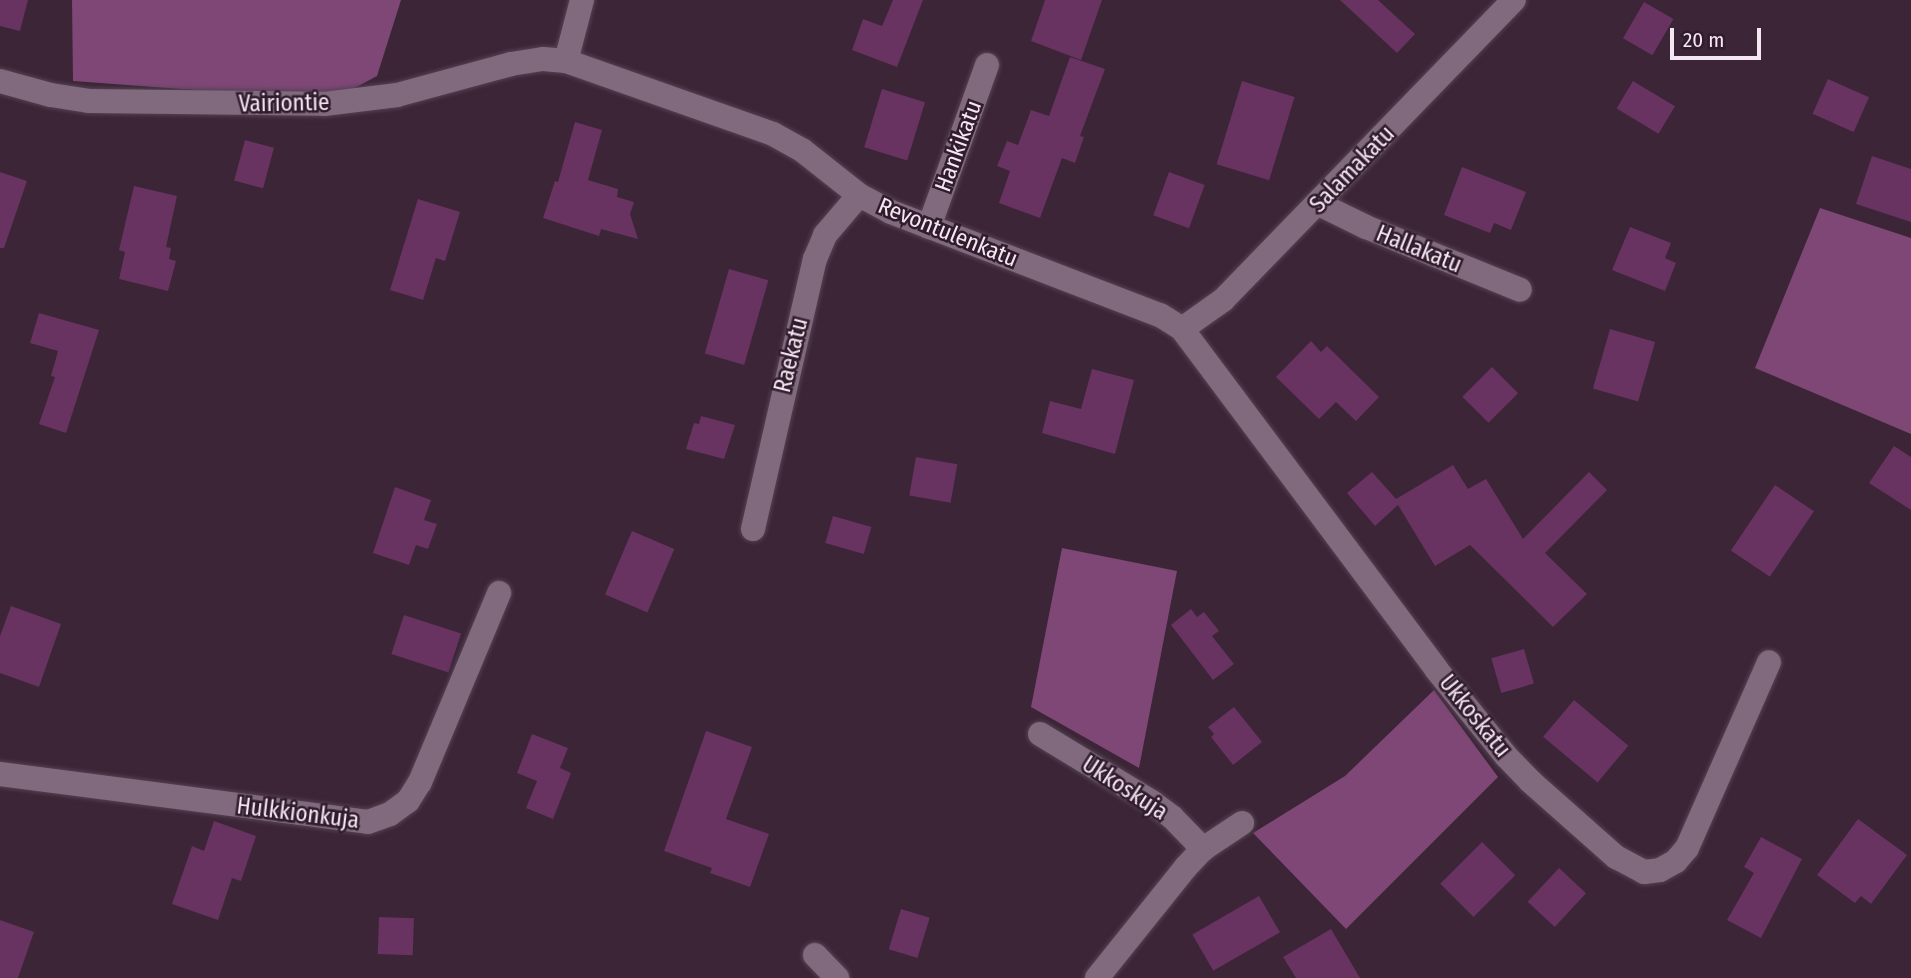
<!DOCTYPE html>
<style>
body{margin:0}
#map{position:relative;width:1911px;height:978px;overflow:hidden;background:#3b2537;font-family:"Fira Sans Condensed",sans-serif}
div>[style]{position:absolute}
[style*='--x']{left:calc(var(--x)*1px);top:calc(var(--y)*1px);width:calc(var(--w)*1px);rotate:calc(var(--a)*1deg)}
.forest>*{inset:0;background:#7e4776}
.building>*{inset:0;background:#683261;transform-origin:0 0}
.roads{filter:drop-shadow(0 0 2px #544251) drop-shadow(0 0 2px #544251)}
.minor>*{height:24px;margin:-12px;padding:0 12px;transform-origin:12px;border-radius:12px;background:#826a7e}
span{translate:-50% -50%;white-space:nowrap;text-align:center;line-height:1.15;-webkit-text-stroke:5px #301c2d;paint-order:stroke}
.street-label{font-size:23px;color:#f5e7f2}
.scale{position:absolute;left:1670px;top:28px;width:91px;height:32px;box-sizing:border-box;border:4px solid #f5e7f2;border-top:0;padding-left:9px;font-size:21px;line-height:24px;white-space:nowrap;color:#f5e7f2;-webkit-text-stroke:5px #301c2d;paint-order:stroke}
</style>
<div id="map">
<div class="forest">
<div style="clip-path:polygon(72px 0,401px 0,377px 76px,349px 91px,262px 95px,73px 81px)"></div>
<div style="clip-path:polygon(1820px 208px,1911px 238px,1911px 434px,1755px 368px)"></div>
<div style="clip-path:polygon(1062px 548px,1177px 571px,1139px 768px,1031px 707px)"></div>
<div style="clip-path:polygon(1434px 690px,1498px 777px,1346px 929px,1253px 833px,1345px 776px)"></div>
</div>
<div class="building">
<div style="clip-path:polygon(0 0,28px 0,20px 31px,0 26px)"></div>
<div style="clip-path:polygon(893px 0,923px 0,897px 67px,852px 50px,863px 19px,882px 26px)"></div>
<div style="clip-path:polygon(1045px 0,1102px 0,1081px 60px,1031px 41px)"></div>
<div style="clip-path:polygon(1340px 0,1378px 0,1415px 34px,1397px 53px)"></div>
<div style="left:1644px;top:2px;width:34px;height:42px;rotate:30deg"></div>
<div style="clip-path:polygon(1070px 57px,1105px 69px,1080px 136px,1084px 137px,1075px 163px,1062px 158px,1040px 218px,999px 203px,1010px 171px,997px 166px,1007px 141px,1018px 145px,1031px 110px,1049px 116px)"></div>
<div style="left:1828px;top:79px;width:45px;height:38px;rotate:24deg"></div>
<div style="left:1242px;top:81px;width:55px;height:87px;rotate:17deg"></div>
<div style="left:1633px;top:81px;width:49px;height:32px;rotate:31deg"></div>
<div style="left:882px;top:89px;width:45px;height:61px;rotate:17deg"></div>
<div style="clip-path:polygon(575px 122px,602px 130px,588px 180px,618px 189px,617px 197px,634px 202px,630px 214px,638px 239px,601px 229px,599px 236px,543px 218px,555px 181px,558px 182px)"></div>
<div style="left:245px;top:140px;width:30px;height:42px;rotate:15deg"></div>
<div style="clip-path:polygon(1872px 156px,1911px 169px,1911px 222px,1856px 204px)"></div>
<div style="clip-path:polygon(1462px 167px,1526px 192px,1511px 230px,1494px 223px,1490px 233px,1444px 215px)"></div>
<div style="clip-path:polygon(0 172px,27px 181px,4px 248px,0 248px)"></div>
<div style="left:1169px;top:172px;width:38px;height:46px;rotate:20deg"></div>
<div style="clip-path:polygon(134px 186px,177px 196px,166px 247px,171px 248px,169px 259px,176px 261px,168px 291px,119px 279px,125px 252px,119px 250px)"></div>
<div style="clip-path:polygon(418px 199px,460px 212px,445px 261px,436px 258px,423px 300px,390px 290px)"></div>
<div style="clip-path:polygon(1630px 227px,1671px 243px,1665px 258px,1676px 263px,1665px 291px,1612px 270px)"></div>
<div style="left:729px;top:269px;width:41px;height:88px;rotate:16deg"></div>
<div style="clip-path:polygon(39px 313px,99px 330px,66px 433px,39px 424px,55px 377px,51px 376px,58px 351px,30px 343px)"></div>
<div style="left:1610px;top:329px;width:47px;height:62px;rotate:16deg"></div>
<div style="clip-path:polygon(1311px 341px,1321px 352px,1327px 346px,1379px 397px,1356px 421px,1336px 402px,1319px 419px,1276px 377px)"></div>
<div style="left:1492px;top:367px;width:37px;height:42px;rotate:45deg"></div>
<div style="clip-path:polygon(1092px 369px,1134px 380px,1115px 454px,1042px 433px,1050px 401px,1081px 409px)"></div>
<div style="clip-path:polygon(701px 416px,735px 425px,724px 459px,686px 449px,694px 423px,699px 424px)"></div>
<div style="clip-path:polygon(1894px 446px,1911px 457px,1911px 510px,1869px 483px)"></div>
<div style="left:916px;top:457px;width:42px;height:39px;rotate:10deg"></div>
<div style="clip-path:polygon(1453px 465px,1468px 489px,1486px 479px,1523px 539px,1589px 472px,1607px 490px,1545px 553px,1587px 594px,1553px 627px,1470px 545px,1435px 566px,1398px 505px,1375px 526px,1347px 493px,1372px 472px,1396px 499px)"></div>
<div style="left:1775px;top:485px;width:47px;height:79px;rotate:34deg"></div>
<div style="clip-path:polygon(395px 487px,431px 500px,424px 520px,437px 524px,428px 549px,416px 545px,409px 565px,373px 553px)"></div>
<div style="left:833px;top:516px;width:40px;height:28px;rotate:16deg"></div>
<div style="left:632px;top:531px;width:46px;height:69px;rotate:23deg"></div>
<div style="clip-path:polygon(11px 606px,61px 624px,39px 687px,0 673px,0 636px)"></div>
<div style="clip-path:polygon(1191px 609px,1197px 617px,1204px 612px,1219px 631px,1212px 636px,1234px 664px,1213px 680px,1171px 625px)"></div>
<div style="left:404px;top:615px;width:60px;height:41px;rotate:18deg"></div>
<div style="left:1524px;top:649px;width:36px;height:34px;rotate:74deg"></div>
<div style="left:1574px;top:700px;width:71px;height:48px;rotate:40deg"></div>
<div style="clip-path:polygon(1234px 707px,1262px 742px,1233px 765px,1211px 737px,1214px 734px,1208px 727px)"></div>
<div style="clip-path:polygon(706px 731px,752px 747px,726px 819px,769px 834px,750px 887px,710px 873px,712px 868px,664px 851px)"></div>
<div style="clip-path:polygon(532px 734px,568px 748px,560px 768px,571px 773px,553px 819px,526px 808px,537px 781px,517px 773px)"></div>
<div style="clip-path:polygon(1858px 819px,1907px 855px,1871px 904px,1861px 896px,1855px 903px,1817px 875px)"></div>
<div style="clip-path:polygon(214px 821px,256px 836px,241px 881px,232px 878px,218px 920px,172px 904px,192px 846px,204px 851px)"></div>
<div style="clip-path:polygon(1761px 837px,1802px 859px,1761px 938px,1727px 920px,1754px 873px,1744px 867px)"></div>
<div style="left:1482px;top:842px;width:47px;height:59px;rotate:45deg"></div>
<div style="left:1559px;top:868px;width:37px;height:46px;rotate:43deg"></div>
<div style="left:1259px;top:896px;width:42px;height:77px;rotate:60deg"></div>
<div style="left:901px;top:909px;width:30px;height:42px;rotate:17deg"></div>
<div style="left:379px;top:917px;width:35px;height:37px;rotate:2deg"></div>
<div style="clip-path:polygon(0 920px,34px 932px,18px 978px,0 978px)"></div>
<div style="clip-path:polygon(1331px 929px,1360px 978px,1296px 978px,1283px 957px)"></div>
</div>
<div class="roads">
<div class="minor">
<div style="--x:566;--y:61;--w:63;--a:-75.3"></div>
<div style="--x:0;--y:81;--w:53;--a:15.4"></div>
<div style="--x:51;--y:95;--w:38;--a:9"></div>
<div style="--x:89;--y:101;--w:235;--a:0.7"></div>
<div style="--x:324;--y:104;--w:74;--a:-7"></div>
<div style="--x:397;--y:95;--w:118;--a:-15.2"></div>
<div style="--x:511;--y:64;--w:32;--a:-9"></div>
<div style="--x:543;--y:59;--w:23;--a:5"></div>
<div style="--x:566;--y:61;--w:219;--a:19.4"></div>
<div style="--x:773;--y:134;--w:33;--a:29"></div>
<div style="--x:802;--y:150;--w:73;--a:38.3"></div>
<div style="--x:859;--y:195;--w:36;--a:28"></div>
<div style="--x:891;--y:212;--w:288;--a:21"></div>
<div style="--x:1160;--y:315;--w:26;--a:32"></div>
<div style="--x:1182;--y:329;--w:424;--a:53.2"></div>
<div style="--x:1436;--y:669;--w:112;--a:51.2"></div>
<div style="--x:1506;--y:756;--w:35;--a:46"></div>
<div style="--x:1530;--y:781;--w:115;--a:41.5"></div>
<div style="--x:1616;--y:857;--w:32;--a:28"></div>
<div style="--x:1644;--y:872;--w:16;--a:-7"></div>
<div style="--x:1660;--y:870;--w:18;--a:-29"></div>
<div style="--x:1676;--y:861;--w:17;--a:-50"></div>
<div style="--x:1687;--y:848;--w:203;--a:-66.2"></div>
<div style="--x:1319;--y:204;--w:52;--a:26.1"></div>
<div style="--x:1366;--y:227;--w:166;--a:22.2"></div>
<div style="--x:929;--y:227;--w:172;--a:-70.3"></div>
<div style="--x:1182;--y:329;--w:50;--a:-35.3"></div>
<div style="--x:1223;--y:300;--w:418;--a:-45.9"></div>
<div style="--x:753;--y:529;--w:277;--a:-77.1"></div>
<div style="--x:815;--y:259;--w:26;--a:-67"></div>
<div style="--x:825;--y:235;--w:52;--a:-49.6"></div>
<div style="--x:1040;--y:734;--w:131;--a:31.3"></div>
<div style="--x:1152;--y:802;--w:25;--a:37"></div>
<div style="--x:1172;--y:817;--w:45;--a:45.9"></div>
<div style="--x:0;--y:774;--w:371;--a:7.4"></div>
<div style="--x:368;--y:822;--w:23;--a:-20"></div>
<div style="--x:390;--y:814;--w:22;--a:-36"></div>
<div style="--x:408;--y:801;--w:22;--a:-58"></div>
<div style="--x:420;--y:782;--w:205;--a:-67.3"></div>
<div style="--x:815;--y:955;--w:32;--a:46"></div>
<div style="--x:1097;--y:978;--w:142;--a:-51.3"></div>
<div style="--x:1186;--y:867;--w:25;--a:-47"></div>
<div style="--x:1203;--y:849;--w:47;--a:-33.7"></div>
</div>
</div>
<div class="street-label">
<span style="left:284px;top:103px;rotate:-1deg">Vairiontie</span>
<span style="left:958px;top:146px;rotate:-70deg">Hankikatu</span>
<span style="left:1352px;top:169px;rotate:-46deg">Salamakatu</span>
<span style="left:948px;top:232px;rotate:22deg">Revontulenkatu</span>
<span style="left:1419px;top:249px;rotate:22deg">Hallakatu</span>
<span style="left:791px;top:355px;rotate:-76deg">Raekatu</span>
<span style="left:1475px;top:716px;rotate:51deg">Ukkoskatu</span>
<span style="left:1125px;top:788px;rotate:33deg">Ukkoskuja</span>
<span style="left:298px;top:813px;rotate:7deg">Hulkkionkuja</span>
</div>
<div class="scale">20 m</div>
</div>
